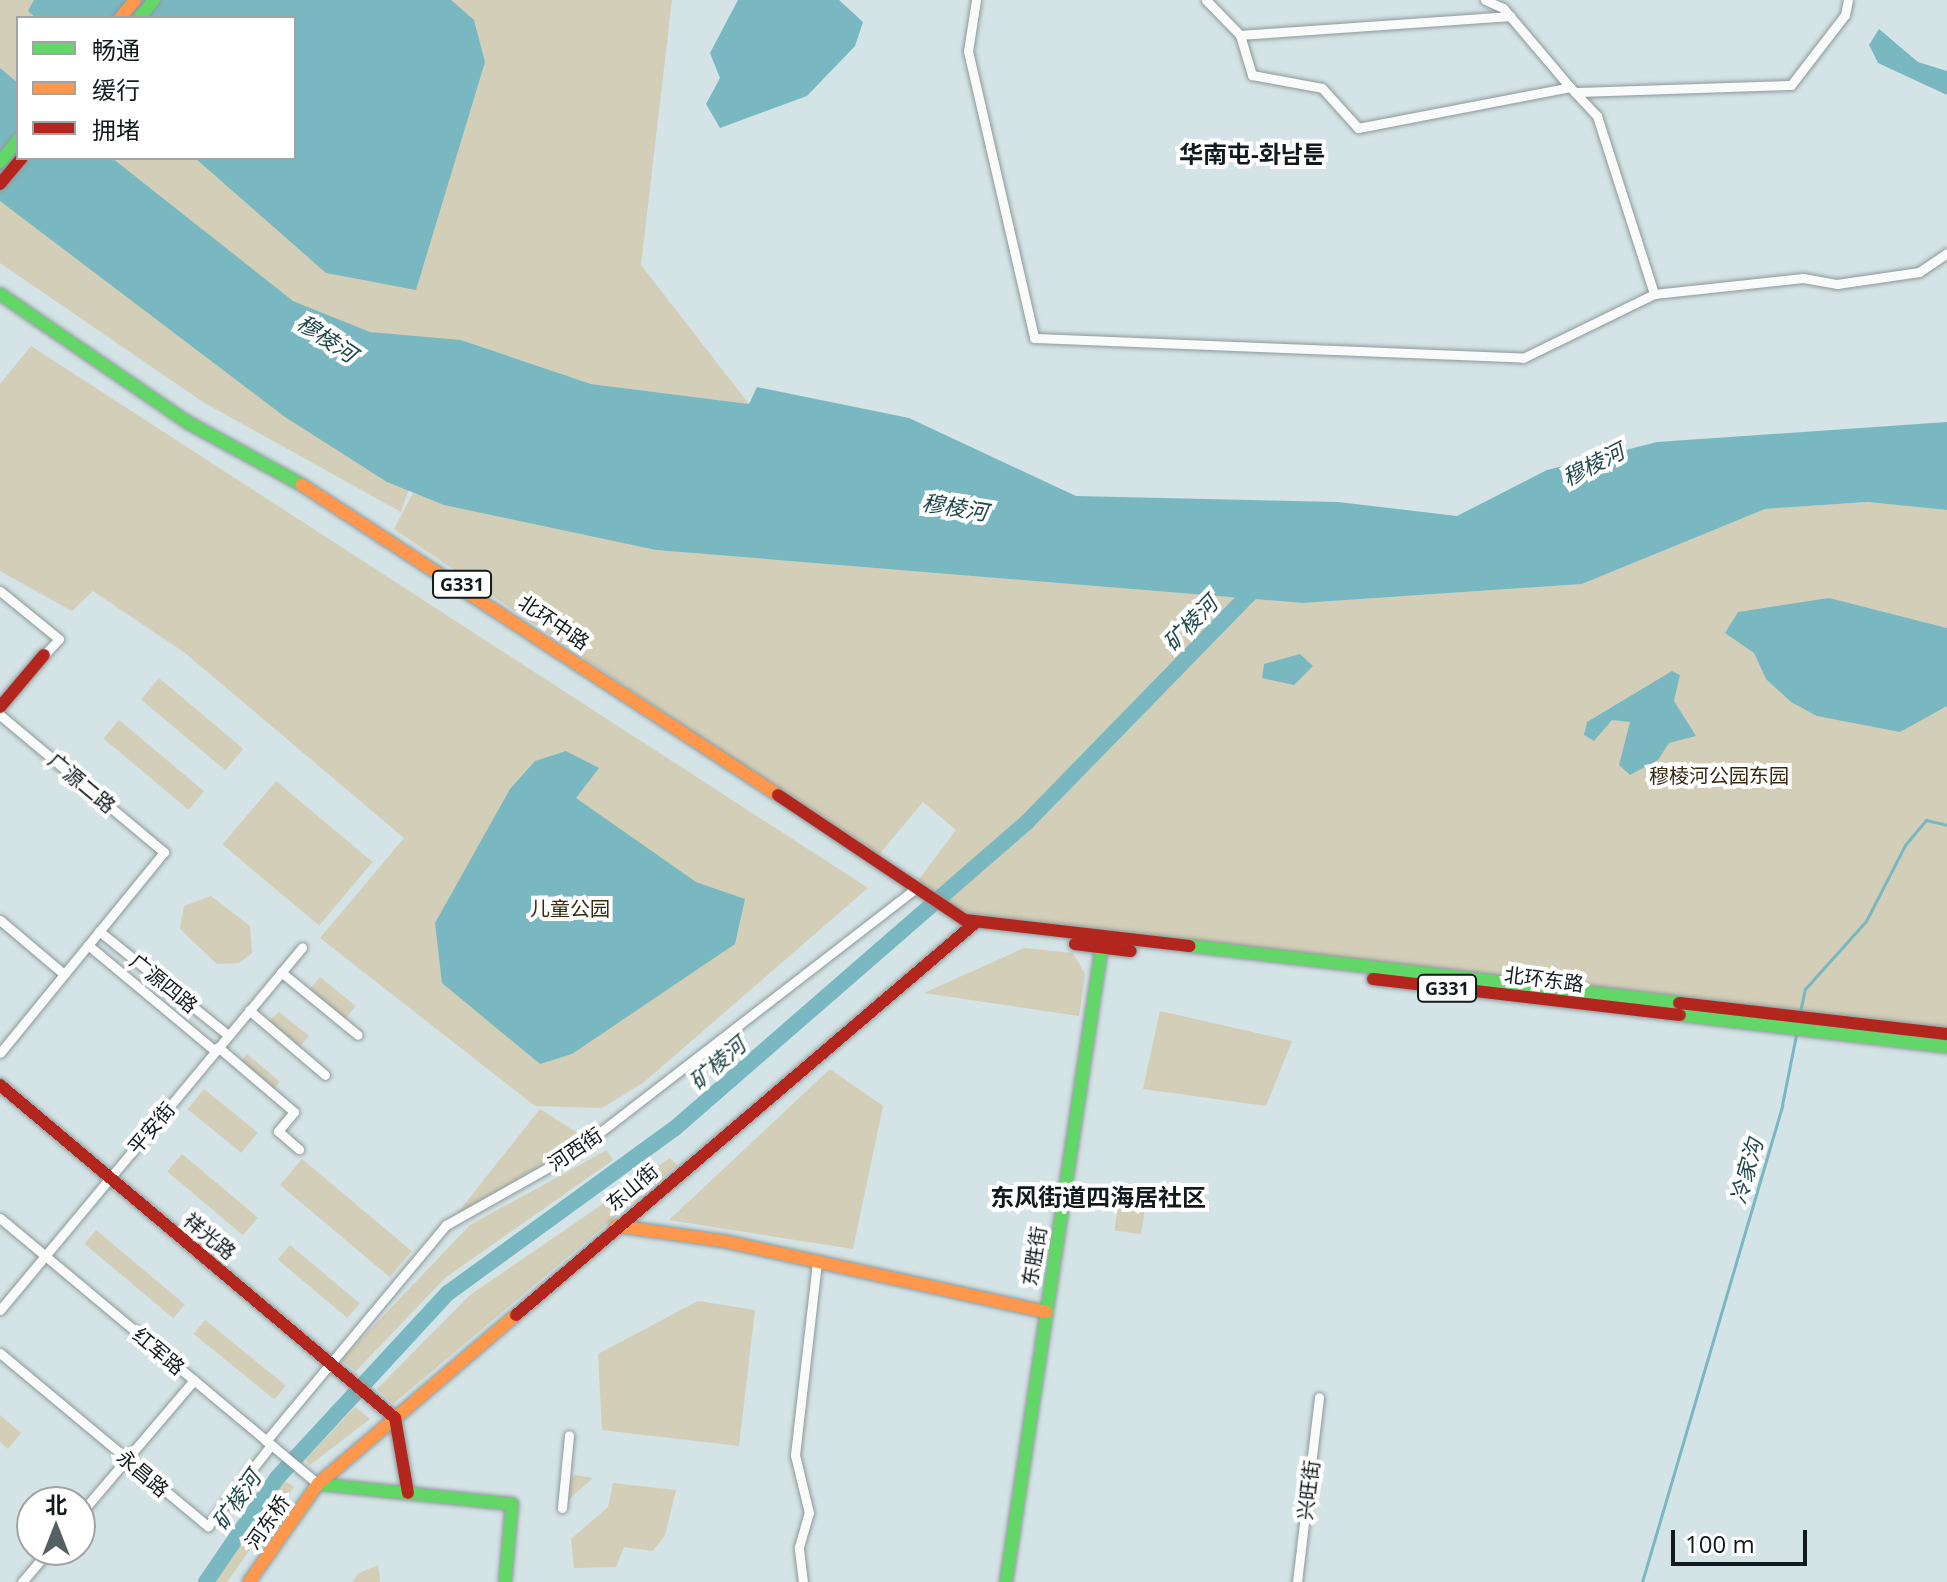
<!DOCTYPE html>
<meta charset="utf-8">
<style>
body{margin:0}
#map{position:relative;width:1947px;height:1582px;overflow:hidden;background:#d4e3e5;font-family:"Open Sans","Noto Sans SC","Noto Sans KR",sans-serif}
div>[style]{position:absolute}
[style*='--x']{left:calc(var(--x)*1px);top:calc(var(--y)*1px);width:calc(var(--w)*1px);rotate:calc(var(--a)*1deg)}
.green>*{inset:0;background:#d3ceb7;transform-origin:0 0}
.water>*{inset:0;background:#7ab8c1}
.stream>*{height:3px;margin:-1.5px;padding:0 1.5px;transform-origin:1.5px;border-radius:1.5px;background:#7ab8c1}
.river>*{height:16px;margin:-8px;padding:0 8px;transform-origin:8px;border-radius:8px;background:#7ab8c1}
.roads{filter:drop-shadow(0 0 2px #8d999a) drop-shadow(0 0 2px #8d999a)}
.street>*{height:9px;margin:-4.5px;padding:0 4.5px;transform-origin:4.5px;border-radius:4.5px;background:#f9fbfb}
.fast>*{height:12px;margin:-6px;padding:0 6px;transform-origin:6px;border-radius:6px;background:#63d668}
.slow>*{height:12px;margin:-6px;padding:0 6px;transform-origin:6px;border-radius:6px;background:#ff974d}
.jam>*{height:12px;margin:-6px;padding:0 6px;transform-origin:6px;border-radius:6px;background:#b3261e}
span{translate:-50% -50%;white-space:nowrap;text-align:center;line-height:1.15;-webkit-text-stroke:8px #fff;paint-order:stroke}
.shield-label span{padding:2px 6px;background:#fff;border:2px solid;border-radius:6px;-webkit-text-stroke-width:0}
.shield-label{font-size:18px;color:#111a1c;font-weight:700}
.street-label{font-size:20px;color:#111a1c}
.park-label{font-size:20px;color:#382b11}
.water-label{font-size:22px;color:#1f464b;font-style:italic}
.quarter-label{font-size:24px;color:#111a1c;font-weight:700}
.legend{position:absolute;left:16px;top:16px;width:280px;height:144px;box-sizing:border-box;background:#fff;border:2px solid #a0a3a4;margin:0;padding:10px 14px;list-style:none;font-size:24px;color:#111a1c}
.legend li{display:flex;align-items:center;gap:16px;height:40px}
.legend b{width:40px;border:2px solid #a0a3a4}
.north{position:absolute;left:16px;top:1486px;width:80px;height:80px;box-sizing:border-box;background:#fff;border:2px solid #a0a3a4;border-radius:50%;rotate:0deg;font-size:22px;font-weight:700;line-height:32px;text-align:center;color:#111a1c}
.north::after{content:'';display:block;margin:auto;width:28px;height:36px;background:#556062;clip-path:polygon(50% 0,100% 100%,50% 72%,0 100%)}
.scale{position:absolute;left:1671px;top:1530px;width:136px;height:36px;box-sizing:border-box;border:4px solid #111a1c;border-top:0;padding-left:10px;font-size:24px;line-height:28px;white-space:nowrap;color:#111a1c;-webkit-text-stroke:6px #fff;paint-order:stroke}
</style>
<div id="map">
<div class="green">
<div style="clip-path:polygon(evenodd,0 0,672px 0,641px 265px,749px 404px,591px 384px,461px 340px,401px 512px,203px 402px,0 263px,0 0,18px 18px,294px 18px,294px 158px,18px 158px,18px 18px)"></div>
<div style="clip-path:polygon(31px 346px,868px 888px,643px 1083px,602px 1108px,535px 1106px,320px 938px,404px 838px,185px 653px,93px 591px,72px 611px,0 571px,0 384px)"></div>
<div style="clip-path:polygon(413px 493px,656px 550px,1303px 603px,1582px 584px,1765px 509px,1867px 502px,1947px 510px,1947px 1031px,975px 919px,917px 882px,956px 830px,923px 802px,877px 857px,394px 529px)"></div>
<div style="left:159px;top:678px;width:110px;height:28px;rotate:40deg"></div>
<div style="left:119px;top:720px;width:111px;height:24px;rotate:40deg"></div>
<div style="left:276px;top:781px;width:126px;height:83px;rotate:40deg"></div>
<div style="clip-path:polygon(211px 896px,250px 926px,252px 953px,239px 963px,217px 964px,180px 929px,184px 906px)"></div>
<div style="clip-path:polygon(1024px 948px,1073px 953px,1085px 974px,1079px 1016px,924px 993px)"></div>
<div style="left:320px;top:977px;width:46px;height:17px;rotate:39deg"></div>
<div style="clip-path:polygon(1160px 1011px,1292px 1041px,1266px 1106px,1143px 1089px)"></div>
<div style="clip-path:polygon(279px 1012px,309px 1036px,299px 1047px,269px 1021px)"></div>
<div style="left:247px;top:1054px;width:43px;height:9px;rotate:40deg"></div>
<div style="clip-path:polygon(830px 1069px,883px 1106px,853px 1249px,669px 1220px)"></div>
<div style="left:204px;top:1089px;width:69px;height:26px;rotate:39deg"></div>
<div style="clip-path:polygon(540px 1109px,587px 1139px,456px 1215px)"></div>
<div style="clip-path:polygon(607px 1150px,613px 1160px,445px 1278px,356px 1371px,341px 1360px,470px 1225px)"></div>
<div style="left:182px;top:1154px;width:99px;height:23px;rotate:40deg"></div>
<div style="clip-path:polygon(670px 1158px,677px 1165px,393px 1404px,377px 1389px,470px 1295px)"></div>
<div style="left:302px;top:1159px;width:143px;height:34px;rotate:40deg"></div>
<div style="left:1121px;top:1184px;width:27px;height:47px;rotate:8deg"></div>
<div style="left:96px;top:1230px;width:116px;height:18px;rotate:40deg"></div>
<div style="left:290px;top:1245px;width:91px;height:19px;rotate:40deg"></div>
<div style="clip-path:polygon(698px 1301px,755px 1310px,739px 1446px,602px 1430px,598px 1354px)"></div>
<div style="left:205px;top:1320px;width:104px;height:18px;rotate:39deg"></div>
<div style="clip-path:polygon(355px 1407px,370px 1419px,310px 1465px,305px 1460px)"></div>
<div style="clip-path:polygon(0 1415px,21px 1433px,8px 1449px,0 1442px)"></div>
<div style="clip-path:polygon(575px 1475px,593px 1478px,569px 1499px,569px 1481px)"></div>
<div style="left:284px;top:1480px;width:12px;height:123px;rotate:35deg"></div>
<div style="clip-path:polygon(613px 1483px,676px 1490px,665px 1535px,653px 1551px,624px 1547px,616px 1567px,574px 1568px,571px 1539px,608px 1507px)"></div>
<div style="clip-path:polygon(378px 1565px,380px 1582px,352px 1582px,359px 1573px)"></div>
</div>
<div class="water">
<div style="clip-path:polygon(34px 0,451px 0,474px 20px,485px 62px,416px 290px,326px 273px,195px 158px,294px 158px,294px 18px,36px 18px,28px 11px)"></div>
<div style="clip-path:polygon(738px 0,839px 0,863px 22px,855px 46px,807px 96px,720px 128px,706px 104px,720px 78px,710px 53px)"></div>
<div style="clip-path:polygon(1879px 29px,1918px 62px,1947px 71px,1947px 95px,1878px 63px,1869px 45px)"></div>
<div style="clip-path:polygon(0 68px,18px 83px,18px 158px,112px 158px,293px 301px,370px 332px,461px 340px,591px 384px,749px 404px,757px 387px,909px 418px,1076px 496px,1338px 502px,1457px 516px,1547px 470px,1657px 442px,1947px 422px,1947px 510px,1867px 502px,1765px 509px,1582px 584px,1303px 603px,656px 550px,444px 505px,387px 482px,285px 417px,0 201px)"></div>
<div style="clip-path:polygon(1829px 598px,1947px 628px,1947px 706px,1900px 732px,1817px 716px,1791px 702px,1766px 679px,1754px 653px,1725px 633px,1738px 612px)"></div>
<div style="clip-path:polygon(1300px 654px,1313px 666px,1294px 685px,1262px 678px,1264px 664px)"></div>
<div style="clip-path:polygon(1672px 671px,1680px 675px,1674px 701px,1696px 736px,1669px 743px,1658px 760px,1630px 775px,1619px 765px,1630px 722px,1612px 720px,1594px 741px,1584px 735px,1587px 722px)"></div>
<div style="clip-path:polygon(566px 751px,599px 768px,576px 798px,696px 882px,745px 899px,735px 944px,572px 1054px,540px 1064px,442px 983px,435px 923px,510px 789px,535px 761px)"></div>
</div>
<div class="stream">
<div style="--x:1800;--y:1012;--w:24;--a:-78"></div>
<div style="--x:1805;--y:989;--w:91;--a:-48.1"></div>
<div style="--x:1866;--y:921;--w:85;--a:-62.8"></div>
<div style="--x:1905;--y:845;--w:33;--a:-50"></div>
<div style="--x:1926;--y:820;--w:22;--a:13"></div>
<div style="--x:1642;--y:1582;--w:497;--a:-73.6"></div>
<div style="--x:1782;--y:1105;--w:71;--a:-78.7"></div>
</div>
<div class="river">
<div style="--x:206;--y:1582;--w:126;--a:-55.7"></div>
<div style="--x:277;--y:1478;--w:252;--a:-47.3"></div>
<div style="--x:448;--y:1293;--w:279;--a:-36"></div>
<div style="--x:674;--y:1129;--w:468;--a:-41"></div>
<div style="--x:1027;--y:822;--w:334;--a:-45.7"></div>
</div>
<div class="roads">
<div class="street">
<div style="--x:976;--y:0;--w:52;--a:98.9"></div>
<div style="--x:968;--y:51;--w:294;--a:77"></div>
<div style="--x:1034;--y:338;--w:489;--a:2.3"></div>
<div style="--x:1523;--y:358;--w:146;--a:-26"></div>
<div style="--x:1206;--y:0;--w:49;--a:45.8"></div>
<div style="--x:1240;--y:35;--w:42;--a:73.3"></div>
<div style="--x:1252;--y:75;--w:71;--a:10.5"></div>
<div style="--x:1322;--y:88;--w:54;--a:48"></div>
<div style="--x:1358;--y:128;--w:216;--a:-10.9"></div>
<div style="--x:1570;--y:87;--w:40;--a:47"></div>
<div style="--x:1597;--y:116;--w:187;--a:72.2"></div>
<div style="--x:1654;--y:294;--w:150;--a:-6.1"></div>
<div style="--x:1803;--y:278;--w:35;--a:10"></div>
<div style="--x:1837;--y:284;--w:83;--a:-8.3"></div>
<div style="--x:1919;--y:272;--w:34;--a:-34"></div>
<div style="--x:1485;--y:0;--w:20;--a:24"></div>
<div style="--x:1503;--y:8;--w:104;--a:49.7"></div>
<div style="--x:1240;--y:35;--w:271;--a:-4"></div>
<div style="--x:1575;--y:92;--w:216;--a:-1.9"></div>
<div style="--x:1791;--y:85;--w:88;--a:-52.4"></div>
<div style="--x:1845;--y:15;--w:15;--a:-79"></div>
<div style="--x:0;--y:591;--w:76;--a:39.1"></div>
<div style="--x:59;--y:639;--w:22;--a:133"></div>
<div style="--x:0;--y:715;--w:214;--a:39.9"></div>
<div style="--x:164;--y:852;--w:259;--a:129.2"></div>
<div style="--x:0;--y:920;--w:84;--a:40.2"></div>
<div style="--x:99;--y:931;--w:166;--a:38.9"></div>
<div style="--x:88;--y:945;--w:165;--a:39.8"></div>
<div style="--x:281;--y:972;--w:99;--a:39.3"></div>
<div style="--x:249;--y:1010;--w:100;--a:40.5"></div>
<div style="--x:218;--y:1047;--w:100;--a:40.5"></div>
<div style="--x:294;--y:1112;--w:25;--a:130"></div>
<div style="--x:278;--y:1131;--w:28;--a:41"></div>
<div style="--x:0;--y:1218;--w:415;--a:39.9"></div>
<div style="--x:0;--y:1310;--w:472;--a:-50.2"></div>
<div style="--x:0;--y:1353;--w:271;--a:39.8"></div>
<div style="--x:208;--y:1526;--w:103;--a:-52.1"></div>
<div style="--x:266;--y:1441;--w:281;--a:-50.2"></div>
<div style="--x:446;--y:1225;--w:145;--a:-29.4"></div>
<div style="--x:572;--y:1154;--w:435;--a:-37.7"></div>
<div style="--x:562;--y:1508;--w:73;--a:-84.5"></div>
<div style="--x:80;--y:1514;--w:176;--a:-49.6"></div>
<div style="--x:22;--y:1582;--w:42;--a:-49.8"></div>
<div style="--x:803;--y:1582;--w:35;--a:-97"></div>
<div style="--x:799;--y:1547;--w:35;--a:-74"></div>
<div style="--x:809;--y:1513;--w:60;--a:-103.6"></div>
<div style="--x:795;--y:1455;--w:194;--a:-83.5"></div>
<div style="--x:1297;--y:1582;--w:186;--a:-83.2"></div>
</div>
<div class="fast">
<div style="--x:139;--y:18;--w:23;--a:-50"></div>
<div style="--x:0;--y:162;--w:28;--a:-51"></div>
<div style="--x:0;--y:294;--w:227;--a:34.4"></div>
<div style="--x:187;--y:422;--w:131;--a:28.7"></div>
<div style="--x:1190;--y:946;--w:492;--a:6.6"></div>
<div style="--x:1680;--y:1015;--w:269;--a:6.8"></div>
<div style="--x:318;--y:1484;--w:195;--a:5.9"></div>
<div style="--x:512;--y:1504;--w:78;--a:95.1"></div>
<div style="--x:1006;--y:1582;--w:651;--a:-81.43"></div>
</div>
<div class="slow">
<div style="--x:120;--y:18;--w:23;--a:-50"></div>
<div style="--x:302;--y:485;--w:568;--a:33.07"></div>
<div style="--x:616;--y:1226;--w:108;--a:8"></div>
<div style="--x:723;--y:1241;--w:331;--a:12.4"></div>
<div style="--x:249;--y:1582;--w:120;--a:-54.9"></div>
<div style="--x:318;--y:1484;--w:260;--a:-40.5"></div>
</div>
<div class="jam">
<div style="--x:0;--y:184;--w:34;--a:-50"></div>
<div style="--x:0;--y:707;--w:68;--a:-49.8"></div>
<div style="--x:778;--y:795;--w:225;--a:33.8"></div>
<div style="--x:965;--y:920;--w:226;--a:6.6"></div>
<div style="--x:1075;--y:944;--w:56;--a:7.1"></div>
<div style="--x:1373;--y:979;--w:309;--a:6.7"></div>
<div style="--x:1679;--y:1003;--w:270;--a:6.6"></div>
<div style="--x:0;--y:1085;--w:517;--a:40.13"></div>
<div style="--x:395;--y:1418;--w:76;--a:80.2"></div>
<div style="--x:516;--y:1315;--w:604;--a:-40.5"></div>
</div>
</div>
<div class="shield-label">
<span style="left:462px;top:584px">G331</span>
<span style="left:1447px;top:988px">G331</span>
</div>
<div class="street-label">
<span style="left:554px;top:622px;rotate:34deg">北环中路</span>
<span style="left:82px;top:783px;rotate:40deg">广源二路</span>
<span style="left:1544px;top:979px;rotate:7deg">北环东路</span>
<span style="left:164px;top:983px;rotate:39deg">广源四路</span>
<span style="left:151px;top:1128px;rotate:-50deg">平安街</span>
<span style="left:575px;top:1149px;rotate:-34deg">河西街</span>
<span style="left:632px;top:1187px;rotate:-40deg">东山街</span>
<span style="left:210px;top:1236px;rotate:40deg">祥光路</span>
<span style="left:1034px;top:1256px;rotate:-81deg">东胜街</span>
<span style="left:159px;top:1351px;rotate:40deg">红军路</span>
<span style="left:143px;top:1473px;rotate:40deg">永昌路</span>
<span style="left:1308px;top:1490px;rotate:-83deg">兴旺街</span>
<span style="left:267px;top:1522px;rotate:-55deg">河东桥</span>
</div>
<div class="park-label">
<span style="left:1719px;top:775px">穆棱河公园东园</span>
<span style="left:570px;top:908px">儿童公园</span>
</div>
<div class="water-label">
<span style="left:327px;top:338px;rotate:34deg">穆棱河</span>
<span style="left:1593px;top:464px;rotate:-27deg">穆棱河</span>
<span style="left:955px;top:507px;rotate:9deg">穆棱河</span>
<span style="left:1190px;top:623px;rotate:-46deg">矿棱河</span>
<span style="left:717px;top:1063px;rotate:-41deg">矿棱河</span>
<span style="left:1746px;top:1171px;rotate:-74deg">冷家沟</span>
<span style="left:236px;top:1500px;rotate:-55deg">矿棱河</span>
</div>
<div class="quarter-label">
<span style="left:1252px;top:154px">华南屯-화남툰</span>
<span style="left:1098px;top:1197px">东风街道四海居社区</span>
</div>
<ul class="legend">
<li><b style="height:10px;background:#63d668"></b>畅通</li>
<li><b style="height:10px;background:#ff974d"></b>缓行</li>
<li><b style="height:10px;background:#b3261e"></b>拥堵</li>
</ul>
<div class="north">北</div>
<div class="scale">100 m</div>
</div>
